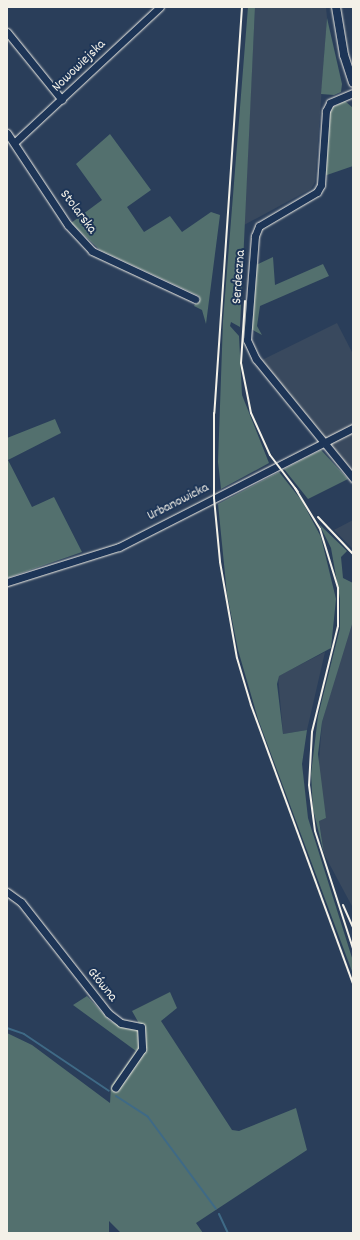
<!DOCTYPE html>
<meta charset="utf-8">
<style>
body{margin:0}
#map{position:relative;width:360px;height:1240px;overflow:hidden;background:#2a3e5a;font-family:Dekko,sans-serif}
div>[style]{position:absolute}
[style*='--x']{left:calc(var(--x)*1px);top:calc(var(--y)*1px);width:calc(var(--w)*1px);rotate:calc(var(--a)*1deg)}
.built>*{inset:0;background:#39495e}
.green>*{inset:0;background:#53706e}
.stream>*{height:2px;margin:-1px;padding:0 1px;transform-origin:1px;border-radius:1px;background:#3f6a86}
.roads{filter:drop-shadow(0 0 1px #f4f1e8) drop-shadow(0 0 1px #f4f1e8)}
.minor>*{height:7px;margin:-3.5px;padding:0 3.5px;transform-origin:3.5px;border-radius:3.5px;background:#1d3557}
.tertiary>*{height:8px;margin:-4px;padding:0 4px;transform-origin:4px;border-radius:4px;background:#1d3557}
.rail>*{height:2px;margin:-1px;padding:0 1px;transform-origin:1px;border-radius:1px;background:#f4f1e8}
span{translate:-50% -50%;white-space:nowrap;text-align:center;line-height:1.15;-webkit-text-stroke:4px #1d3557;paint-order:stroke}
.street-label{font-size:14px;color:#f4f1e8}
.frame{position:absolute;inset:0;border:8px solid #f4f1e8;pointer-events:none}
</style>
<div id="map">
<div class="built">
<div style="clip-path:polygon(255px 7px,326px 7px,327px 18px,315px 182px,311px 189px,244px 225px)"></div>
<div style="clip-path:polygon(337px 323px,353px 354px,353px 475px,262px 360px)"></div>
<div style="clip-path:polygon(353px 520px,353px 549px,334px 530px)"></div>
<div style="clip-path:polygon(352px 619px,353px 621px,353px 908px,324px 854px,319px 820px,326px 818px,318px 775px,322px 722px)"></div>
<div style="clip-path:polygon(325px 652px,307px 730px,283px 734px,278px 676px)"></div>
</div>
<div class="green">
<div style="clip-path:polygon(248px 7px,255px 7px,240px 327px,231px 322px,230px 326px,239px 336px,242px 395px,269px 463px,221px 489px,218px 462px,223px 321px)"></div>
<div style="clip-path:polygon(327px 18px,342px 84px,341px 92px,334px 95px,321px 94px)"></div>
<div style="clip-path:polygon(345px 101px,353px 108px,353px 166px,324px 176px,328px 116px,333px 107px)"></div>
<div style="clip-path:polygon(110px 134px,151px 190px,127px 207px,144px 232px,170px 216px,182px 232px,211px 212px,220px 215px,206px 324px,202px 310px,194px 306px,199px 296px,100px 250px,71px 223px,102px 200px,76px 164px)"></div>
<div style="clip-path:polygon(273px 257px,275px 285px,323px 264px,329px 276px,260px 306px,257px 326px,262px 335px,251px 329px,256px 265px)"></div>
<div style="clip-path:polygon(55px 419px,61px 433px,8px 460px,32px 507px,54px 497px,82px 552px,7px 578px,7px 438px)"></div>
<div style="clip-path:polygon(321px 450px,348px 479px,308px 499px,284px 469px)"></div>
<div style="clip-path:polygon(279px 472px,302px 501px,321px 537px,336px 599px,331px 648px,279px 676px,277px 684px,283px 734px,307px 730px,302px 764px,308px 818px,353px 961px,353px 974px,258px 719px,238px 650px,227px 594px,218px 504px)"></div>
<div style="clip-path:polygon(319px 524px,347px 551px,341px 557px,343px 578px,353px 583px,353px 621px,322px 722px,318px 754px,326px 818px,319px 821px,324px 854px,313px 809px,311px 774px,318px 716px,340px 628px,340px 599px,331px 548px)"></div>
<div style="clip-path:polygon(170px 992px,177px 1008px,161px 1021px,232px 1130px,239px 1131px,296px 1108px,307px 1150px,196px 1223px,203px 1233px,121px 1233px,109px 1221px,109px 1233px,7px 1233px,7px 1033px,32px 1045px,110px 1103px,111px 1086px,136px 1051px,73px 1005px,87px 996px,110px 1021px,128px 1029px,141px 1027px,132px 1011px)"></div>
</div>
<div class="stream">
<div style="--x:7;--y:1028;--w:18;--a:19"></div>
<div style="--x:24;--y:1034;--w:102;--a:33.8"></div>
<div style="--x:116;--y:1096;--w:38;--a:33"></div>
<div style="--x:148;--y:1117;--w:114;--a:53.5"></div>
<div style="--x:219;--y:1214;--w:21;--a:65"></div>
</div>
<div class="roads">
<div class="minor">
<div style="--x:7;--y:32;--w:87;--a:51"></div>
<div style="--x:353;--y:93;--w:25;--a:157"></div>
<div style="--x:330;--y:103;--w:9;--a:117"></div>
<div style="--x:326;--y:111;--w:74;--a:93.9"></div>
<div style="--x:321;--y:185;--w:8;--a:120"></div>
<div style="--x:317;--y:192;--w:67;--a:149.6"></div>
<div style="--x:259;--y:226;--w:11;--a:112"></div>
<div style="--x:255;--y:236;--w:104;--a:94.4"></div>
<div style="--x:247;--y:340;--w:21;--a:65"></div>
<div style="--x:256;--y:359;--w:154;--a:50.8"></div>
<div style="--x:7;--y:133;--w:110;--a:56.5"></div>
<div style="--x:68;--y:225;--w:35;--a:47"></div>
<div style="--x:92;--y:251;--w:114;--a:25"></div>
<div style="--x:15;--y:142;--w:198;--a:-43"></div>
<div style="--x:7;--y:582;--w:117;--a:-17.4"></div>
<div style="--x:119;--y:547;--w:263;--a:-27"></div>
<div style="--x:7;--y:892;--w:17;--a:36"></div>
<div style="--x:21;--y:902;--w:141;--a:51.9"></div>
<div style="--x:108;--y:1013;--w:16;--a:38"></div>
<div style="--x:121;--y:1023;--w:20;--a:11"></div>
<div style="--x:141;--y:1027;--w:22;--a:87"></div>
<div style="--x:142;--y:1049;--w:47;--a:124.7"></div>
</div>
<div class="tertiary">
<div style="--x:336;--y:7;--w:49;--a:80.5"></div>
<div style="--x:344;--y:55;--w:29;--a:72"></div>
</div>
</div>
<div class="rail">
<div style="--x:242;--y:7;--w:407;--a:93.9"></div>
<div style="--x:214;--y:413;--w:85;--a:90"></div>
<div style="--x:214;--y:498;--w:64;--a:84.6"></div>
<div style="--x:220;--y:562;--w:97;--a:80"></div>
<div style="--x:237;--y:658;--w:49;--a:73.4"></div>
<div style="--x:251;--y:705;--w:296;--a:69.9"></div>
<div style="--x:245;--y:301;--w:62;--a:93.7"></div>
<div style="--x:241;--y:363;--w:51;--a:78.7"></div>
<div style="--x:251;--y:413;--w:46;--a:65.7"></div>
<div style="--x:270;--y:455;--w:46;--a:52.9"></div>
<div style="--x:295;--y:488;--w:48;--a:58.6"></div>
<div style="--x:320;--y:529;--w:62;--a:73"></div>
<div style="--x:338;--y:588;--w:38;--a:90"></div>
<div style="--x:338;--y:626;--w:109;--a:103.8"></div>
<div style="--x:312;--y:732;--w:53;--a:93.2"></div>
<div style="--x:309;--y:785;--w:46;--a:82.6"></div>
<div style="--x:315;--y:831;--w:124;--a:72.1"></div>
<div style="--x:318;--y:517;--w:51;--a:46.6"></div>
<div style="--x:343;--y:905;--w:24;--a:66"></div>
</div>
<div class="street-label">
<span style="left:79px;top:66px;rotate:-44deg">Nowowiejska</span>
<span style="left:78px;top:212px;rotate:53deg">Stolarska</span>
<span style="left:239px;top:277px;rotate:-86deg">Serdeczna</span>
<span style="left:178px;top:502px;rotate:-27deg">Urbanowicka</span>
<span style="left:102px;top:985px;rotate:51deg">Główna</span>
</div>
<div class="frame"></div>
</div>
